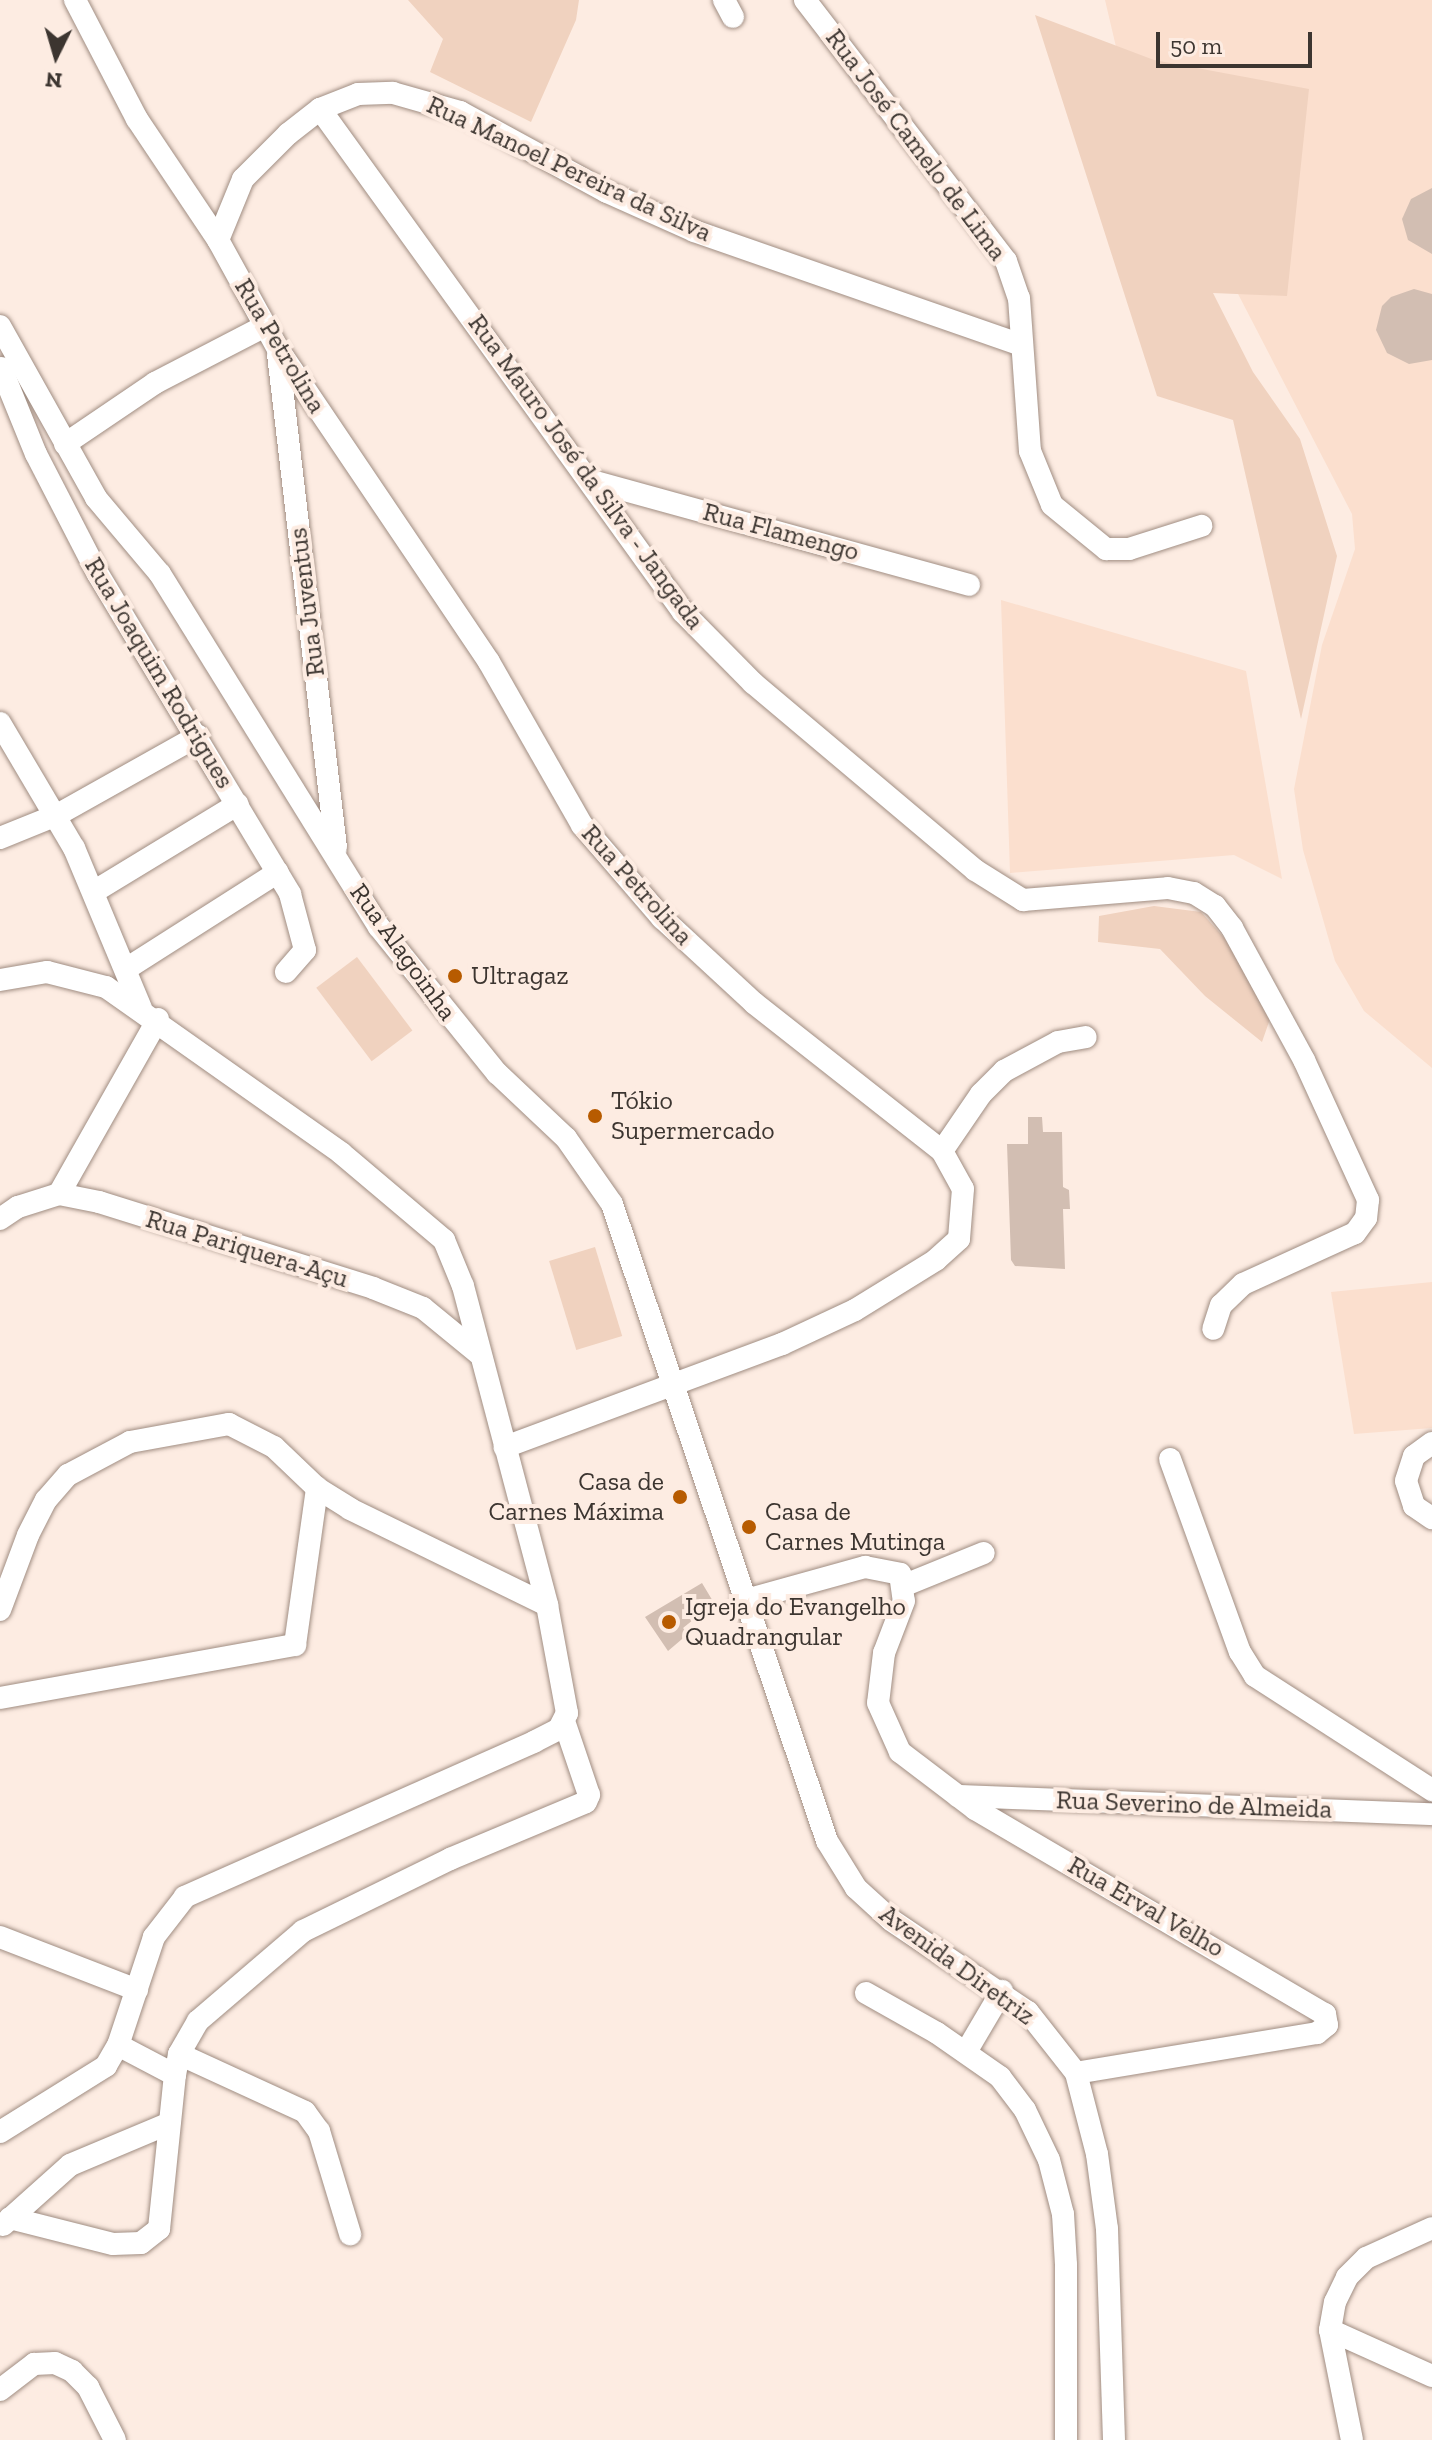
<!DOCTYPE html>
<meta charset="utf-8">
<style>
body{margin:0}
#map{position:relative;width:1432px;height:2440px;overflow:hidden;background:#fdece2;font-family:"Zilla Slab",serif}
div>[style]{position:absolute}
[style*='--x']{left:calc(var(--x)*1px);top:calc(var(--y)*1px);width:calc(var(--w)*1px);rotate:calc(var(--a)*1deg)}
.built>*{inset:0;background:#fbdfce}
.green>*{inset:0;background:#f0d2bf;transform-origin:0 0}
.building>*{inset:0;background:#d2beb2}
.roads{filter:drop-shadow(0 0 2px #a08d82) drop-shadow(0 0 2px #a08d82)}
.minor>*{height:22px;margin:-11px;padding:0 11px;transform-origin:11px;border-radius:11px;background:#fff}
.dots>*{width:22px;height:22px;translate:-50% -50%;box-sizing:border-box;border:4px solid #fdece2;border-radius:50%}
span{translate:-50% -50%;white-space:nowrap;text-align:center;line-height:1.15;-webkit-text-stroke:8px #fdece2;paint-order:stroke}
.street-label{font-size:26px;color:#3c3530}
.poi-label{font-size:26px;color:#3c3530}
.left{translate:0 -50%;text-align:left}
.right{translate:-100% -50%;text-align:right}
.north{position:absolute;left:16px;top:16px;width:80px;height:80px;-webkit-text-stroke:6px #fdece2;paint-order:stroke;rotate:185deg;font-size:22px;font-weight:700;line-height:32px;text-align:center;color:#3c3530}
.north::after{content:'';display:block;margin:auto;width:28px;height:36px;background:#3c3530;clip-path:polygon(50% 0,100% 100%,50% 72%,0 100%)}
.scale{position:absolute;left:1156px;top:32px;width:156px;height:36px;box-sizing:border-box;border:4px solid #3c3530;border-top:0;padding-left:10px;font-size:24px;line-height:28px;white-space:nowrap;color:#3c3530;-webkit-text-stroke:6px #fdece2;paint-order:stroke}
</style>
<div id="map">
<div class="built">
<div style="clip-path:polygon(1105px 0,1432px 0,1432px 1068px,1364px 1011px,1335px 961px,1303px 850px,1294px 789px,1322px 645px,1355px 549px,1352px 514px,1121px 68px)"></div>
<div style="clip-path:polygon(1001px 600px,1246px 671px,1282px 879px,1234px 855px,1010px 873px)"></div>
<div style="clip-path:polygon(1432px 1282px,1432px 1428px,1354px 1434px,1331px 1292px)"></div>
</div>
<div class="green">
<div style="clip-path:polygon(408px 0,579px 0,576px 20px,531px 122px,430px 72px,443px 39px)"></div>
<div style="clip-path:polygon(1035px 15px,1154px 60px,1309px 89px,1287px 296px,1213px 293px,1253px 372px,1300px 439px,1337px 556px,1301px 719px,1233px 420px,1157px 396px)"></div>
<div style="clip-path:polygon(1154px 906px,1201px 912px,1227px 941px,1270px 1019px,1262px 1042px,1205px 996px,1160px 949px,1098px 942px,1099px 916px)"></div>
<div style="left:357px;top:957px;width:92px;height:51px;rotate:53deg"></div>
<div style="left:595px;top:1247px;width:93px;height:48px;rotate:73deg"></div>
</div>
<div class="building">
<div style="clip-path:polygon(1432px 188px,1432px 254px,1408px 240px,1402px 219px,1411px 199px)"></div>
<div style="clip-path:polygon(1414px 289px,1432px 294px,1432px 360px,1409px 364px,1387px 353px,1376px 330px,1382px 306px,1391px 297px)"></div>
<div style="clip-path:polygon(1028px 1117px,1042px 1117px,1043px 1132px,1062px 1132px,1063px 1187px,1069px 1190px,1070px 1209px,1063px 1209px,1065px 1269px,1015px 1266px,1011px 1260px,1007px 1144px,1028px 1144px)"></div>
<div style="clip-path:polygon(702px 1583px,714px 1603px,683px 1628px,688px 1634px,668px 1651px,645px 1617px)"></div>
</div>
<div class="roads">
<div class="minor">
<div style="--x:75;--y:0;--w:134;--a:62.5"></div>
<div style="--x:137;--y:119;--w:146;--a:56.2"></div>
<div style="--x:218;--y:240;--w:124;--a:61.2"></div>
<div style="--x:278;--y:349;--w:377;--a:56"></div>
<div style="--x:489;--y:662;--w:188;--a:60.3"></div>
<div style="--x:582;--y:825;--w:123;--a:49.3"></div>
<div style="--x:662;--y:918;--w:125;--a:42.7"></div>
<div style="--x:754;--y:1003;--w:239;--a:38.2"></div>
<div style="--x:942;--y:1151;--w:43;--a:61.1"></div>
<div style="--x:963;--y:1189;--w:50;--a:94.6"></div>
<div style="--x:959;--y:1239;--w:31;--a:138"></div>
<div style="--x:936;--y:1260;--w:95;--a:148.3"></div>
<div style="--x:855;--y:1310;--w:81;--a:155"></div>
<div style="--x:782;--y:1344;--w:296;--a:159.6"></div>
<div style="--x:724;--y:0;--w:19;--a:62"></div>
<div style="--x:805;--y:0;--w:329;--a:52.4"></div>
<div style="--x:1006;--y:261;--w:39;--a:71"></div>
<div style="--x:1019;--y:298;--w:153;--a:85.9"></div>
<div style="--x:1030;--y:451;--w:58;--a:67.8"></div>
<div style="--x:1052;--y:505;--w:70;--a:39.2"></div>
<div style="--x:1106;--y:549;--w:23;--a:0"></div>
<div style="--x:1129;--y:549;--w:76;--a:-17.7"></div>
<div style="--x:320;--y:109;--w:620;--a:54.18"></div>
<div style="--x:683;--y:612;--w:100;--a:45.4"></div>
<div style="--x:753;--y:683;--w:290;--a:40.1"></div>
<div style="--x:975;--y:870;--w:57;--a:32"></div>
<div style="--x:1023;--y:900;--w:145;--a:-4.7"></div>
<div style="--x:1168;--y:888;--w:26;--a:11"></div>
<div style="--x:1194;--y:893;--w:25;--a:32"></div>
<div style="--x:1215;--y:906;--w:28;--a:52"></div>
<div style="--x:1232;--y:928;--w:150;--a:61.4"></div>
<div style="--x:1304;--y:1060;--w:154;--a:65.4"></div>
<div style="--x:1368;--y:1200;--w:18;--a:96"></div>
<div style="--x:1366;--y:1218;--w:19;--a:126"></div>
<div style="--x:1355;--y:1233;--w:123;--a:155.5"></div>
<div style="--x:1243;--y:1284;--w:30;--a:136"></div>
<div style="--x:1221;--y:1305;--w:25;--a:108"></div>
<div style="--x:218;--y:240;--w:66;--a:-67.7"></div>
<div style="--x:243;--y:179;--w:64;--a:-45"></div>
<div style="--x:288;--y:134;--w:41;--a:-38"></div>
<div style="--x:320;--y:109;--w:41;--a:-21.5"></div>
<div style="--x:358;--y:94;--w:35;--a:-2"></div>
<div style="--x:393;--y:93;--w:70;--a:15.8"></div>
<div style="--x:460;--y:112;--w:167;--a:28.6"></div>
<div style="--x:607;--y:192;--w:95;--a:24.1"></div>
<div style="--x:694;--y:231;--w:346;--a:19.2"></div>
<div style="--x:0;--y:326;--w:197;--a:60.8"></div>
<div style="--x:96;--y:498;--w:99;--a:49.9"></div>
<div style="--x:160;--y:574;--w:415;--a:58.2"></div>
<div style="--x:379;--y:927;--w:188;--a:51.1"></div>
<div style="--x:497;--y:1073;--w:95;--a:43.3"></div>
<div style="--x:566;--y:1138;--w:80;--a:55.1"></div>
<div style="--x:612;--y:1204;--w:672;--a:71.35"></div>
<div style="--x:827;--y:1841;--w:55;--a:58.3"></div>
<div style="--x:856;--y:1888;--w:47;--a:42.4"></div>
<div style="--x:891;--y:1920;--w:165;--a:33.9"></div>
<div style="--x:1028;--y:2012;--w:78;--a:51.8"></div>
<div style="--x:1076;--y:2073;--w:84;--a:75.5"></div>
<div style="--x:1097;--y:2154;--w:76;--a:82.4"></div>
<div style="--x:1107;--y:2229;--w:211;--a:88.1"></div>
<div style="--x:278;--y:354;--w:497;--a:83.3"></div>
<div style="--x:1;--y:368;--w:93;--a:67.9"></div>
<div style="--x:36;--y:454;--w:135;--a:62.7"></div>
<div style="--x:98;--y:574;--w:373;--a:59"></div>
<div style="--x:290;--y:894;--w:58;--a:75"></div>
<div style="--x:305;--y:950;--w:29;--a:131"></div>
<div style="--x:65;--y:444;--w:109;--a:-34.1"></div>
<div style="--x:155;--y:383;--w:124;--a:-27.4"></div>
<div style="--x:592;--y:481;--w:391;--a:15.4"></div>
<div style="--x:0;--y:723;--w:145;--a:59.4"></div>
<div style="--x:74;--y:848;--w:173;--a:67.3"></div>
<div style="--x:0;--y:838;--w:61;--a:-22"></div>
<div style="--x:57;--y:815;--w:162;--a:-29.3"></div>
<div style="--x:95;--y:891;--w:167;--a:-31.3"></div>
<div style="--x:126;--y:969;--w:180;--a:-32.5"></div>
<div style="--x:0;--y:980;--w:48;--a:-9.7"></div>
<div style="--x:47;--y:972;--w:61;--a:14.3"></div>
<div style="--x:106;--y:987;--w:288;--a:35.2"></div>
<div style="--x:341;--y:1153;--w:135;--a:40.2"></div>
<div style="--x:444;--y:1240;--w:50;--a:67.6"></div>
<div style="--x:463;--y:1286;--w:330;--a:75.2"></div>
<div style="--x:547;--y:1605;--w:110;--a:79.5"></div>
<div style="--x:567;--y:1713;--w:18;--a:117"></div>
<div style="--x:559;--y:1729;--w:28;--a:153"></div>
<div style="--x:534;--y:1742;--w:382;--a:156.1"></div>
<div style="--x:185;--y:1897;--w:51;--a:127.8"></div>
<div style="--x:154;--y:1937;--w:114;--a:108.4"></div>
<div style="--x:118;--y:2045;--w:24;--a:120"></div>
<div style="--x:106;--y:2066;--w:125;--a:148.1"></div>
<div style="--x:942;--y:1151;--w:69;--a:-55.6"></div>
<div style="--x:981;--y:1094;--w:33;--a:-45"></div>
<div style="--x:1004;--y:1071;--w:61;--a:-28.2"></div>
<div style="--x:1058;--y:1042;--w:28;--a:-10"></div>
<div style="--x:59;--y:1194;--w:201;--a:-60.5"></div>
<div style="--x:0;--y:1219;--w:22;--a:-34"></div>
<div style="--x:18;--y:1207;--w:43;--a:-17.6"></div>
<div style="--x:59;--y:1194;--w:41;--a:11.3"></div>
<div style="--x:99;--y:1202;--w:287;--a:17.4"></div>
<div style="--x:373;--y:1288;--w:54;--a:21.8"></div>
<div style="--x:423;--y:1308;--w:71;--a:39.3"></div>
<div style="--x:1432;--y:1443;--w:22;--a:144"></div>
<div style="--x:1414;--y:1456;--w:26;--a:108"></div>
<div style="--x:1406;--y:1481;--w:26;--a:72"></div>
<div style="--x:1414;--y:1506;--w:22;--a:34"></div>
<div style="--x:1170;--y:1459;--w:205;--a:70.1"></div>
<div style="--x:1240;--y:1652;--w:28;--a:58"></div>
<div style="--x:1255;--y:1676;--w:211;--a:32.8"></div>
<div style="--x:905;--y:1585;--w:85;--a:-22.1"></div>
<div style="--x:742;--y:1601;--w:128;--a:-15.5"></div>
<div style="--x:865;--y:1567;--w:36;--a:11"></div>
<div style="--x:900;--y:1574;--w:27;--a:82"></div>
<div style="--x:904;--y:1601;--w:56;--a:111"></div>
<div style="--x:884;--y:1653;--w:50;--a:96.8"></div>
<div style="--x:878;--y:1703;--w:54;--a:65.8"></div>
<div style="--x:900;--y:1752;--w:94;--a:37.2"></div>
<div style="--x:975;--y:1809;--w:406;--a:30.4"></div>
<div style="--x:1325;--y:2014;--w:11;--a:80"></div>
<div style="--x:1327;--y:2025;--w:13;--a:141"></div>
<div style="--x:1317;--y:2033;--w:244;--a:170.6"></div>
<div style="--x:0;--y:1610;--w:80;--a:-69.5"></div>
<div style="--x:28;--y:1535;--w:39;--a:-63"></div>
<div style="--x:46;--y:1500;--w:33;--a:-49"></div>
<div style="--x:68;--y:1475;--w:70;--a:-28"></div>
<div style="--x:130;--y:1442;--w:101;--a:-10.3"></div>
<div style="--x:229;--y:1424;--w:51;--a:27.1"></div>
<div style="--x:274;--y:1447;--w:59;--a:43.6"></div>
<div style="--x:317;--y:1488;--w:39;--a:32"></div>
<div style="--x:350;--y:1509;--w:219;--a:26"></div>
<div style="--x:0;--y:1698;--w:300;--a:-10.2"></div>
<div style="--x:295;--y:1645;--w:159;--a:-82"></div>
<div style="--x:958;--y:1796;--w:474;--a:2.2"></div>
<div style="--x:0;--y:1937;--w:147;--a:21.1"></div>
<div style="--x:866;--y:1993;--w:81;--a:29.4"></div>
<div style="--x:937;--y:2033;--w:77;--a:34.9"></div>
<div style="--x:1000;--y:2077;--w:41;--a:52.9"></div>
<div style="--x:1025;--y:2110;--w:55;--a:64.4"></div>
<div style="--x:1049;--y:2160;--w:56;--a:75.5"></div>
<div style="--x:1063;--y:2214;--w:51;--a:86.6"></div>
<div style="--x:1066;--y:2265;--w:175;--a:90"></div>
<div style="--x:966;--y:2052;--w:71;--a:-59.5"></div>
<div style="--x:179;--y:2054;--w:139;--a:24.7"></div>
<div style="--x:305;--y:2112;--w:24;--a:54"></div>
<div style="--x:319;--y:2131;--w:108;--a:73.2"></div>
<div style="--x:175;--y:2075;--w:21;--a:-79"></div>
<div style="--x:179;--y:2054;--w:38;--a:-60"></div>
<div style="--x:198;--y:2021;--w:138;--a:-40.6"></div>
<div style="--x:303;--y:1931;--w:164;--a:-26.1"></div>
<div style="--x:450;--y:1859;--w:147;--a:-22.7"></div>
<div style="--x:586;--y:1802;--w:8;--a:-67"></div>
<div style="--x:589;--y:1795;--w:78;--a:-108.7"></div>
<div style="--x:10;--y:2218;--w:106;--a:14.2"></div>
<div style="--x:113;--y:2244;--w:28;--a:-2"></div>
<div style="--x:141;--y:2243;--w:23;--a:-38"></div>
<div style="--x:159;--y:2229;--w:155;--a:-84.1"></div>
<div style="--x:175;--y:2075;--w:64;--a:-152.2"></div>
<div style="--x:3;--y:2225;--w:90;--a:-41.8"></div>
<div style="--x:70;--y:2165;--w:108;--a:-22.8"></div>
<div style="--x:1330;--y:2330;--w:112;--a:24.3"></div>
<div style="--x:0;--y:2390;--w:43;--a:-37.4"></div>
<div style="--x:34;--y:2364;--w:21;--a:-3"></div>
<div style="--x:55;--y:2363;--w:19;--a:25"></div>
<div style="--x:72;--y:2371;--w:23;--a:45"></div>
<div style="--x:88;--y:2387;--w:59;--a:63"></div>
<div style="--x:1352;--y:2440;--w:112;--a:-101.3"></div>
<div style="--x:1330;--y:2330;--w:28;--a:-80"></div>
<div style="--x:1335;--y:2302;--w:28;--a:-64"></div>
<div style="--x:1347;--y:2277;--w:27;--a:-45"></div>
<div style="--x:1366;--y:2258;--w:72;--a:-24.4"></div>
</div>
</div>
<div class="dots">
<div style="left:455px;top:976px;background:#b75b00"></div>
<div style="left:595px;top:1116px;background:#b75b00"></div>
<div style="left:680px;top:1497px;background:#b75b00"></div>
<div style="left:749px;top:1527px;background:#b75b00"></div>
<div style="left:669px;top:1622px;background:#b75b00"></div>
</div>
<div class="street-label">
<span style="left:916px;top:145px;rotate:53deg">Rua José Camelo de Lima</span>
<span style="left:569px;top:169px;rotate:25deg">Rua Manoel Pereira da Silva</span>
<span style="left:280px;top:346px;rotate:59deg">Rua Petrolina</span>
<span style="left:586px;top:472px;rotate:54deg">Rua Mauro José da Silva - Jangada</span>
<span style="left:781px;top:532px;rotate:15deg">Rua Flamengo</span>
<span style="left:307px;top:602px;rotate:-97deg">Rua Juventus</span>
<span style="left:159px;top:673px;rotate:59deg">Rua Joaquim Rodrigues</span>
<span style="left:637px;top:885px;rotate:48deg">Rua Petrolina</span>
<span style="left:403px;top:952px;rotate:54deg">Rua Alagoinha</span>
<span style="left:247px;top:1249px;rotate:17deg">Rua Pariquera-Açu</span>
<span style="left:1194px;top:1805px;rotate:2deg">Rua Severino de Almeida</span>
<span style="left:1146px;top:1907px;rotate:30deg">Rua Erval Velho</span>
<span style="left:957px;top:1965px;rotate:36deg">Avenida Diretriz</span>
</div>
<div class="poi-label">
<span class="left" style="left:471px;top:976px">Ultragaz</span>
<span class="left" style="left:611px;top:1116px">Tókio<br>Supermercado</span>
<span class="right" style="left:664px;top:1497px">Casa de<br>Carnes Máxima</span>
<span class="left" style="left:765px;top:1527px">Casa de<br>Carnes Mutinga</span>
<span class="left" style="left:685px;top:1622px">Igreja do Evangelho<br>Quadrangular</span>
</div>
<div class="north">N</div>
<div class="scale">50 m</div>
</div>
